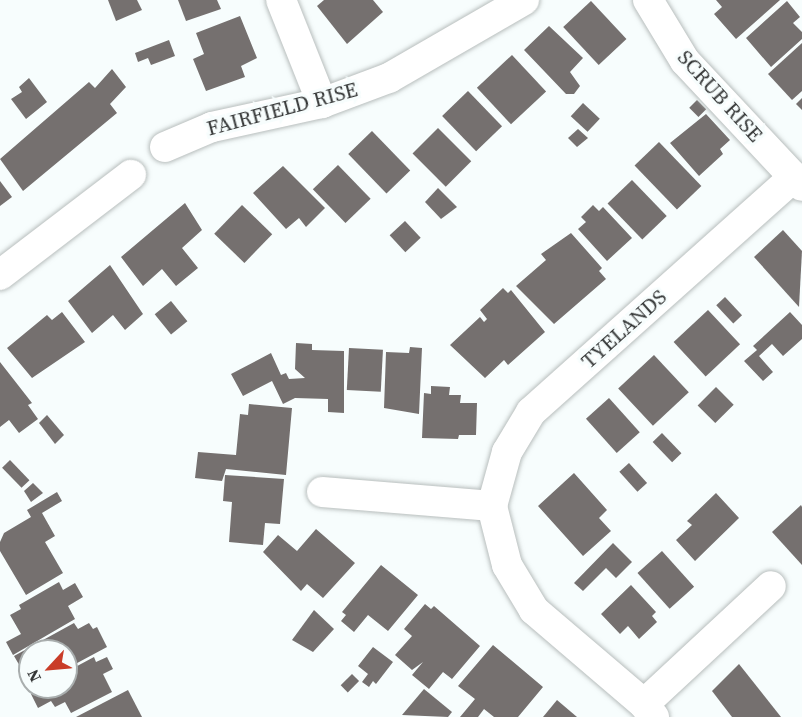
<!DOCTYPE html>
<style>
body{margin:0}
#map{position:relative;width:802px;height:717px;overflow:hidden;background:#f7fdfd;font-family:"Source Serif 4",serif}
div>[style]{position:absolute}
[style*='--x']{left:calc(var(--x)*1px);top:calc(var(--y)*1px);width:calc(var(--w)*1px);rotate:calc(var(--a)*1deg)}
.building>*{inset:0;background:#75706f;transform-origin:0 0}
.roads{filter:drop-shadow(0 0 2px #b8bebd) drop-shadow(0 0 2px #b8bebd)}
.minor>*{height:30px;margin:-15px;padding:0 15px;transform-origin:15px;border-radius:15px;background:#fff}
span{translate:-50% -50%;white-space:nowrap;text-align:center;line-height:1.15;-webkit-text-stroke:6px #f7fdfd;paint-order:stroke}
.street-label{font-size:21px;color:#353737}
.north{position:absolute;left:18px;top:639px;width:60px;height:60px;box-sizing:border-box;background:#f7fdfd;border:2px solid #a9aeae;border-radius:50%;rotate:244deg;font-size:16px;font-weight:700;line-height:24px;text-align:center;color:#353737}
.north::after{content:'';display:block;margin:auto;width:21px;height:27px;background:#c93d29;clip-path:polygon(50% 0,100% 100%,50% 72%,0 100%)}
</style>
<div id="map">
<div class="building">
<div style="clip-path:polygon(108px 0,137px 0,142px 10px,116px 21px)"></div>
<div style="clip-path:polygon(178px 0,217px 0,221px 9px,186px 21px)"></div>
<div style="clip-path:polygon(324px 0,373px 0,383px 12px,347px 44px,317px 6px)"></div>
<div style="clip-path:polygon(716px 0,780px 0,736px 39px,714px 14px,722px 7px)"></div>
<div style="left:591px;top:1px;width:52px;height:38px;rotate:47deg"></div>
<div style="clip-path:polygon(787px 1px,800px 17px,793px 23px,802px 32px,802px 39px,771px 67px,746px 38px)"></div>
<div style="clip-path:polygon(240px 16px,257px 58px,241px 66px,245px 77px,206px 91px,193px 59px,204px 54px,196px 33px)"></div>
<div style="clip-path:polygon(549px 26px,583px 58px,570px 72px,580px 86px,574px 94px,566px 94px,524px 50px)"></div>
<div style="clip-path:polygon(169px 40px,175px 56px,151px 65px,148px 58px,138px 62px,135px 53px)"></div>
<div style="clip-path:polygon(802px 43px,802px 91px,792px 100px,768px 74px)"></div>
<div style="left:512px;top:55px;width:50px;height:48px;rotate:47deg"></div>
<div style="clip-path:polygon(112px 69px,126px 87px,110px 104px,117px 113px,23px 191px,0 159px,89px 82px,95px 88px)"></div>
<div style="clip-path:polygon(29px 78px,47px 102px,26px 119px,11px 99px,22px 92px,19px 87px)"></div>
<div style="left:468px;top:91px;width:49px;height:36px;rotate:46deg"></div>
<div style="clip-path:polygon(802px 98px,802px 110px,796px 104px)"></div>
<div style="left:697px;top:100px;width:13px;height:11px;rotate:45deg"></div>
<div style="left:583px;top:103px;width:23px;height:18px;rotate:43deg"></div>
<div style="clip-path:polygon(706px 114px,730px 140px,720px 149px,723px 154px,699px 176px,670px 143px)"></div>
<div style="left:438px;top:128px;width:47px;height:36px;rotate:45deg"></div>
<div style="clip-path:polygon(578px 129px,588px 138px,577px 147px,568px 138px)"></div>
<div style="left:372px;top:131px;width:55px;height:33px;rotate:46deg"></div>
<div style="left:659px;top:142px;width:61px;height:34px;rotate:46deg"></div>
<div style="left:338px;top:165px;width:47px;height:35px;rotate:46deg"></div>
<div style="clip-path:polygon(283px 166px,325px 208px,306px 227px,299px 218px,286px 229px,253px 193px)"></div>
<div style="left:632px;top:180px;width:50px;height:34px;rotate:46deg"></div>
<div style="clip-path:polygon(0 181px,12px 197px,0 206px)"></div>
<div style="clip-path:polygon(438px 188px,457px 207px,441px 219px,425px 202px)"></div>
<div style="clip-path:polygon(185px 203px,202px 230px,182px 248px,198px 268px,176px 286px,162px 269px,143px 286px,121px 257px)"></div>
<div style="left:242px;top:205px;width:42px;height:40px;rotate:44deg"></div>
<div style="clip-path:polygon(593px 205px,599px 211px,603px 207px,632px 238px,607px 261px,578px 229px,586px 222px,581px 217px)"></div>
<div style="left:405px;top:221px;width:23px;height:21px;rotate:47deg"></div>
<div style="clip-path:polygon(783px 230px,802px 251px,799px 307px,754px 257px)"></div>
<div style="clip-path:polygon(571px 233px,602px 268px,599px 271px,606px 279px,554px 324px,516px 286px,546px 260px,541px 254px)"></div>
<div style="clip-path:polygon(110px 265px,143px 314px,125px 330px,113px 315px,92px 333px,68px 301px)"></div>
<div style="clip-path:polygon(503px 288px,508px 293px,511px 290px,545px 332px,508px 365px,504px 360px,485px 378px,450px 345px,480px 317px,484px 322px,487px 319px,480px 310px)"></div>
<div style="left:725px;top:297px;width:25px;height:12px;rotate:47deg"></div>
<div style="left:171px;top:301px;width:26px;height:21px;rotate:51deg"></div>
<div style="left:708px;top:310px;width:47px;height:47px;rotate:47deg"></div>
<div style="clip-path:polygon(62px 312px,85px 342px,32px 378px,7px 348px,47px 315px,52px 320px)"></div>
<div style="clip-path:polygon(790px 312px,802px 325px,802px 339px,783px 356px,772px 344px,759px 356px,773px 372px,763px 381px,744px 361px,757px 350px,753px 346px)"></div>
<div style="clip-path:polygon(296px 343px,312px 344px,312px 350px,344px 351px,344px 413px,328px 412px,328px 399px,295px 398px,283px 404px,272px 381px,243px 396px,231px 374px,271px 353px,281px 375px,286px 373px,289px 379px,305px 378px,295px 369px)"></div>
<div style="clip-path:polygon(410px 347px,422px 348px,419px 414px,384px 408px,386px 352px,409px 353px)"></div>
<div style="left:349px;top:348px;width:34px;height:42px;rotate:3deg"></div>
<div style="left:654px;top:355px;width:51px;height:49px;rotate:47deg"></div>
<div style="clip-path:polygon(0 362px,32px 403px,28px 405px,38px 419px,19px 433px,9px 420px,0 427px)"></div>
<div style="clip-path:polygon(431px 386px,450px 387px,449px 395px,461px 395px,460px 403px,477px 403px,476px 435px,459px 435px,458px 439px,422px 438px,424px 393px,431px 394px)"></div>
<div style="left:716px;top:387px;width:25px;height:26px;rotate:45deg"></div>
<div style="left:609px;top:398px;width:46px;height:31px;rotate:48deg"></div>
<div style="clip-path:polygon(249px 404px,292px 408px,286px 475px,226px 469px,222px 481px,195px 478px,198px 452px,236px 455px,240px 414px,248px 415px)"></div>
<div style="clip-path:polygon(47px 415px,64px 435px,55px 444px,39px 423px)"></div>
<div style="left:662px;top:433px;width:28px;height:13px;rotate:46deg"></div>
<div style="left:10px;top:460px;width:28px;height:11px;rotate:46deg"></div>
<div style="left:629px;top:463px;width:27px;height:13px;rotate:48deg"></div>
<div style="clip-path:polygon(574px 473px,607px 510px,599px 518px,611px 531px,583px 556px,538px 506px)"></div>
<div style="clip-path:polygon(225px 475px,284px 479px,280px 524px,265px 523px,263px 545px,229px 542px,232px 502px,223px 501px)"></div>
<div style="clip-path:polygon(33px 483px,43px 493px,31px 502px,24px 491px)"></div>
<div style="clip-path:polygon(57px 492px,62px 501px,42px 513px,55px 536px,45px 542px,63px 573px,26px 595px,0 551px,0 542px,4px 533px,31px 517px,27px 510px)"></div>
<div style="clip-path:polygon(716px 493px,739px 518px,695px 561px,676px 540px,692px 525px,687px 521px)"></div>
<div style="clip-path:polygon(801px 505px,802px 507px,802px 565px,772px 532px)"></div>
<div style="clip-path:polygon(316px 529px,355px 563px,323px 598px,307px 584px,301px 591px,263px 552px,278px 535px,297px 551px)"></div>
<div style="clip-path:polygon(613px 543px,632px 562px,616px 578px,606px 568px,583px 591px,574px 583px)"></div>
<div style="left:662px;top:551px;width:48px;height:33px;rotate:48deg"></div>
<div style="clip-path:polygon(381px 565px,418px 595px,388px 631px,368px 615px,354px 632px,341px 621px,346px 615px,342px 612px)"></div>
<div style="clip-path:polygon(59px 582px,63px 590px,75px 583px,83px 597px,68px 606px,75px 619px,13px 655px,6px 642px,21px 634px,10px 615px,21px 609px,19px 605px)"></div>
<div style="clip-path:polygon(631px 585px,656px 612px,652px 616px,657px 622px,639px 639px,628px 626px,620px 634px,601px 614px)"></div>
<div style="clip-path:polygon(425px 604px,431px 609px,434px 606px,480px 646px,452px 679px,443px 672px,429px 689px,412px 675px,423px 662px,412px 670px,395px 655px,412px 636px,404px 629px)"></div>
<div style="clip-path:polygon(314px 610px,334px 629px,313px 652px,292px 640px)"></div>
<div style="clip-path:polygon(74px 623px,78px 629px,89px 623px,93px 629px,97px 627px,107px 647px,66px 669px,66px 651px,30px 651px,30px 663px,21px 668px,14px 656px)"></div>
<div style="clip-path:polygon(493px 645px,543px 687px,518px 717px,494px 717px,484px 709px,478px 717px,460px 717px,475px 699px,458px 686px)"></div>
<div style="clip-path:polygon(373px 647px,393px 662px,376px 684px,373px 681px,369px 687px,362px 682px,368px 674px,358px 666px)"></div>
<div style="clip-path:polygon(94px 657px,96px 662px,107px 657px,113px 669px,103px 674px,112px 692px,71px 713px,65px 702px,55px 707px,51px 701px,38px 708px,31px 694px,43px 687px,66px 687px,66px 672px)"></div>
<div style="clip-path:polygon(739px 664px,781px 717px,732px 717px,712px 691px)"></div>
<div style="left:352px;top:674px;width:10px;height:16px;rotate:45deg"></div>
<div style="clip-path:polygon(424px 689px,452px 712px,448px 717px,402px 715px)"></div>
<div style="clip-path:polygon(128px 690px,142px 717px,76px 717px)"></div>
<div style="clip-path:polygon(557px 700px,577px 717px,543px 717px)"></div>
</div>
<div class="roads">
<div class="minor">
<div style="--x:281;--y:0;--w:111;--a:68.3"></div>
<div style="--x:648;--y:0;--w:71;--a:58.8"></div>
<div style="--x:685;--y:61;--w:171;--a:46.9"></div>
<div style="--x:165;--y:147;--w:51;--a:-23.1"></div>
<div style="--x:212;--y:127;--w:113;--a:-12.3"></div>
<div style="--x:322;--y:103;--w:72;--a:-20.5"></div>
<div style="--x:389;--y:78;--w:156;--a:-30"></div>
<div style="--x:0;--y:275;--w:165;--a:-37.4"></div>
<div style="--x:322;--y:492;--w:171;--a:4.7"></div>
<div style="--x:644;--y:704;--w:173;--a:-42.9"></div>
<div style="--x:654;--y:717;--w:16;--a:-128"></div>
<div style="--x:644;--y:704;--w:145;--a:-139.5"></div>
<div style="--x:534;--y:610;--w:52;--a:-121"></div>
<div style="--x:507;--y:565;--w:61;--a:-104.3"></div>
<div style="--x:492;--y:506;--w:56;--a:-74.5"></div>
<div style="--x:507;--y:452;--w:47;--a:-59"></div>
<div style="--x:531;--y:412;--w:353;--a:-41.8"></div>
</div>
</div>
<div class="street-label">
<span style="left:720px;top:96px;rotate:48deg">SCRUB RISE</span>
<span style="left:282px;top:109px;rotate:-15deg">FAIRFIELD RISE</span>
<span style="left:624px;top:329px;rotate:-42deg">TYELANDS</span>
</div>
<div class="north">N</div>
</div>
